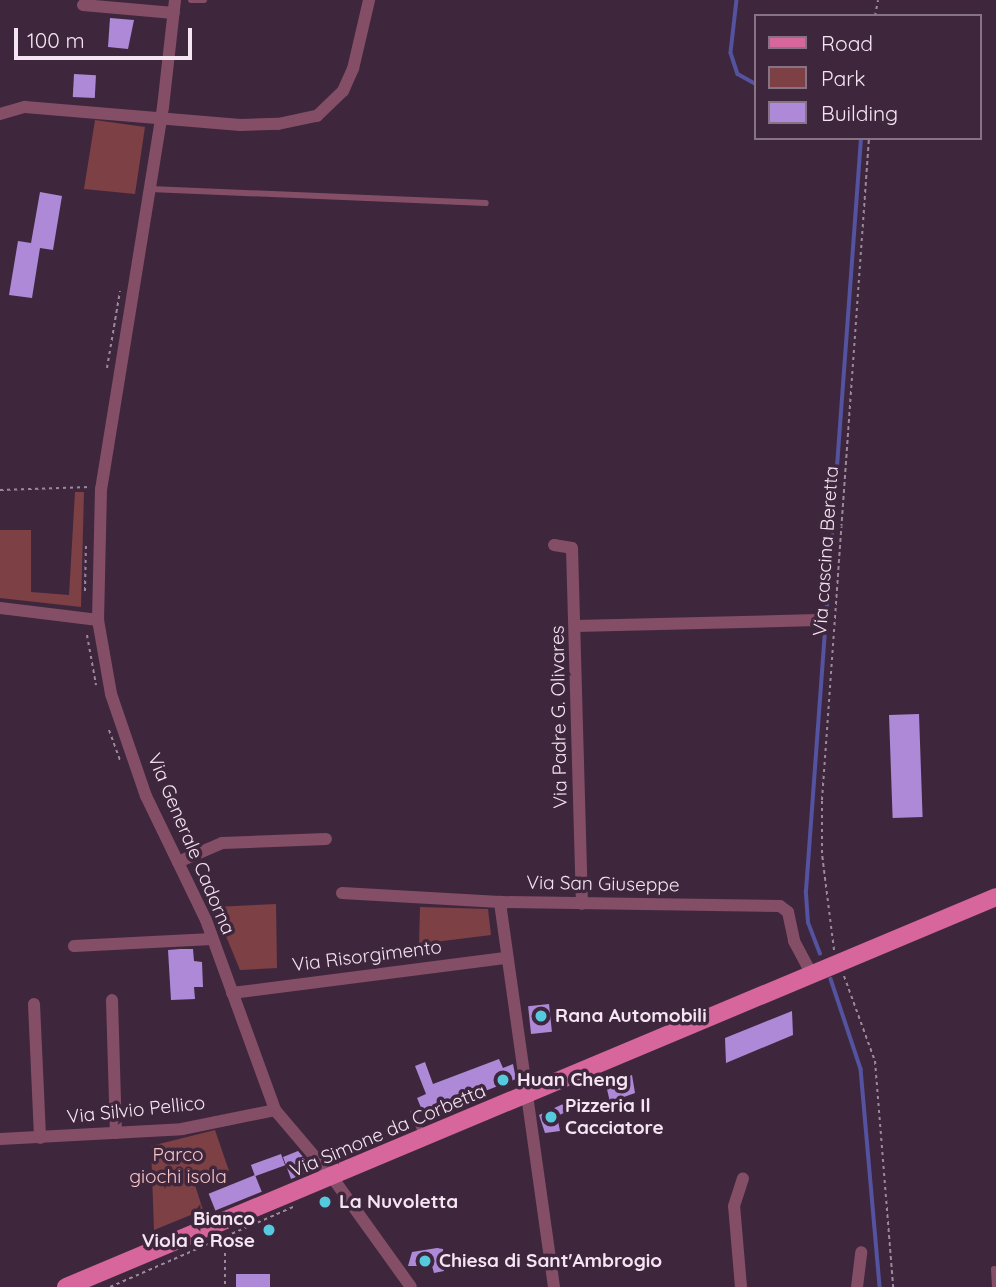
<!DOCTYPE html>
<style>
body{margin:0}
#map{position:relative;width:996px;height:1287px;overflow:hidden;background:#3e273d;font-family:Quicksand,sans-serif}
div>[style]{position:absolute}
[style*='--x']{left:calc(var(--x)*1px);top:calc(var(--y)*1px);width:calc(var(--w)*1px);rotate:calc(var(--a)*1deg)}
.green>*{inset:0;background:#7c4045}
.stream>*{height:3.5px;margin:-1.75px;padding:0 1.75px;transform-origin:1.75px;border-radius:1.75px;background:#54539f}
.building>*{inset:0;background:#ae89d8;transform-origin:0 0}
.path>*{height:2px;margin-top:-1px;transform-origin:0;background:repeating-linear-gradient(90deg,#9c899b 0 3.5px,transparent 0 7px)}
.lane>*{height:6px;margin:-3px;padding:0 3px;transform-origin:3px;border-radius:3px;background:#854e67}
.street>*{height:12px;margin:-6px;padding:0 6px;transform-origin:6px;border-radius:6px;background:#854e67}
.primary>*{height:18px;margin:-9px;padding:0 9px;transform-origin:9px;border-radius:9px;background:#d6669b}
.dots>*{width:19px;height:19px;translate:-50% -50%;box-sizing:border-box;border:4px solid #3e273d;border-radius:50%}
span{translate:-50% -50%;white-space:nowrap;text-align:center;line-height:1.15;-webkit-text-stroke:7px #3e273d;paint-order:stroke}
.street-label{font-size:19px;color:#f5e5f3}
.poi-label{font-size:19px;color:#f5e5f3;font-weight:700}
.left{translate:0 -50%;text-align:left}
.right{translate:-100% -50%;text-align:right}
.park-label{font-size:19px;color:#f9c5c7}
.legend{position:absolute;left:754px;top:14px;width:228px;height:126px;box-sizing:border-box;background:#3e273d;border:2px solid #877386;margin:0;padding:9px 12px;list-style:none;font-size:21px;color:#f5e5f3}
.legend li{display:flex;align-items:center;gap:14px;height:35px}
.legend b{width:35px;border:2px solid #877386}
.scale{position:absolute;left:14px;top:28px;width:178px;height:32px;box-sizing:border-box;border:4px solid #f5e5f3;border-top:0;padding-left:9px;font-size:21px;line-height:24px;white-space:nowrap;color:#f5e5f3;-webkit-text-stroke:5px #3e273d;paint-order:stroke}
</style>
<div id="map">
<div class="green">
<div style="clip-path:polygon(95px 120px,145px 127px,135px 194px,84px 189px,83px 195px)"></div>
<div style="clip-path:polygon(75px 492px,84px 492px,81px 607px,0 598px,0 530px,31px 530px,31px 592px,69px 595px)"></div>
<div style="clip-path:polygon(276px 904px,277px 968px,240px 970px,214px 907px)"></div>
<div style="clip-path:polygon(420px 907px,488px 909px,491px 935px,419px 944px)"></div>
<div style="clip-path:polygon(215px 1130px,229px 1171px,195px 1185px,203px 1210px,154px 1230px,151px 1146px)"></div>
</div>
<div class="stream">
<div style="--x:737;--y:0;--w:53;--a:96.5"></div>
<div style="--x:731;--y:53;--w:22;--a:72"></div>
<div style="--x:738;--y:74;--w:21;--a:29"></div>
<div style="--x:820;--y:954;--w:33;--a:-111"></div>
<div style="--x:808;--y:923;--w:32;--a:-94"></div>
<div style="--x:806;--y:891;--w:755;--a:-85.82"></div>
<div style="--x:831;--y:979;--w:95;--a:71.6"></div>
<div style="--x:861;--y:1069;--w:219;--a:85"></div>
</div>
<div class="building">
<div style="clip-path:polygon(110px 18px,134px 20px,128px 49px,108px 47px)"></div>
<div style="left:74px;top:74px;width:22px;height:23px;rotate:3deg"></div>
<div style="clip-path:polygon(40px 192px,62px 196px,53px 250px,40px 248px,32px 298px,9px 295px,18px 241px,31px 243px)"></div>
<div style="left:919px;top:714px;width:103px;height:30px;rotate:88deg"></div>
<div style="clip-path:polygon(180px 949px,193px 949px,194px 961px,202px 962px,203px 987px,194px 987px,195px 999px,171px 1000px,168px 950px)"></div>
<div style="left:549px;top:1004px;width:28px;height:21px;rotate:84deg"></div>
<div style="clip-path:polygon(792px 1011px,793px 1035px,726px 1063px,725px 1038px)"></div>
<div style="clip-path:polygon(499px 1059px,503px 1068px,513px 1064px,516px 1079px,424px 1115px,417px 1098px,426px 1094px,415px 1066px,425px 1062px,433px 1084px)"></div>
<div style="clip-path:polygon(632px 1075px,635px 1093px,610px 1102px,606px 1085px)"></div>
<div style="clip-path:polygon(563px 1104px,566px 1112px,557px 1116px,560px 1131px,545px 1133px,539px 1115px)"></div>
<div style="clip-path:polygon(298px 1151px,314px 1170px,291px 1179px,283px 1157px)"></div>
<div style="left:281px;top:1154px;width:12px;height:32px;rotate:70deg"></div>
<div style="left:255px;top:1175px;width:18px;height:50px;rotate:68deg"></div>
<div style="clip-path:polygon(437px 1248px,443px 1249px,444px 1271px,434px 1273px,432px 1266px,408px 1266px,412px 1252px)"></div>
<div style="left:236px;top:1274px;width:34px;height:13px"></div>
</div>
<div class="path">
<div style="--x:875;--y:16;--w:16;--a:-79"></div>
<div style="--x:107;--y:368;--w:78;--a:-80.4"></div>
<div style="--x:0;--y:490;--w:90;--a:-1.9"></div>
<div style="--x:85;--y:591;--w:47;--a:-88.8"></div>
<div style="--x:87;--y:635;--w:51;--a:79.8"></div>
<div style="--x:109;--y:730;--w:33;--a:70"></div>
<div style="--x:834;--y:950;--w:98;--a:-97.1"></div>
<div style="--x:822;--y:853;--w:53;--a:-90"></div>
<div style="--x:822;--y:800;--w:664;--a:-85.94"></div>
<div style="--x:844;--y:976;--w:90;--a:70"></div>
<div style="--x:875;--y:1061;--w:227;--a:85.4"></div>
<div style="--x:225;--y:1239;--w:48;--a:90"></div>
<div style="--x:110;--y:1287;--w:200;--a:-23.6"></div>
</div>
<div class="lane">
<div style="--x:191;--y:0;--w:13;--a:0"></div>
<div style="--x:150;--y:189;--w:336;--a:2.4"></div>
<div style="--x:413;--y:1113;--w:26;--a:67"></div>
<div style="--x:994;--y:1269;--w:18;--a:87"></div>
</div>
<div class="street">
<div style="--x:175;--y:0;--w:108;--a:96.4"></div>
<div style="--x:163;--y:107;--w:387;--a:99.2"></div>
<div style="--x:101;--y:489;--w:131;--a:91.3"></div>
<div style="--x:98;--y:620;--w:75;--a:80"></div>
<div style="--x:111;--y:694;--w:108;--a:71.1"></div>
<div style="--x:146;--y:796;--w:138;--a:64.2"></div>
<div style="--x:206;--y:920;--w:202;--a:70"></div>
<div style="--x:275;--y:1110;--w:88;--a:49.6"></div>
<div style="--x:332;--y:1177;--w:135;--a:54.3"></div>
<div style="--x:83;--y:5;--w:91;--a:5"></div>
<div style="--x:0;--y:114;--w:26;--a:-16"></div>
<div style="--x:25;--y:107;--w:216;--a:4.8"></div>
<div style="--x:240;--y:125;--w:38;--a:-2"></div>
<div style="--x:278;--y:124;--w:40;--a:-12"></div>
<div style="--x:317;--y:116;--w:36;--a:-44"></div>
<div style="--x:343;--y:91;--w:24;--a:-66"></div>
<div style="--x:353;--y:69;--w:71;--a:-76.9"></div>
<div style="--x:554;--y:545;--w:18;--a:9"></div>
<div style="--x:572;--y:548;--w:356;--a:88.4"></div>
<div style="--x:0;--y:608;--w:99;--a:7"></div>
<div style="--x:576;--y:626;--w:241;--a:-1.4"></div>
<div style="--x:178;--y:862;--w:48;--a:-23.4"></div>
<div style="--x:222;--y:843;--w:104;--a:-2.2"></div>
<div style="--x:342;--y:893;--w:158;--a:3.3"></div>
<div style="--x:74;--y:946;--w:138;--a:-2.9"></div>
<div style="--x:232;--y:993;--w:277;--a:-7.3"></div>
<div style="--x:112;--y:1000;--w:133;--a:88.3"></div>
<div style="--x:34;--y:1004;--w:134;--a:87.4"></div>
<div style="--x:0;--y:1139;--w:182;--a:-3.1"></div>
<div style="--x:182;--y:1129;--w:95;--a:-11.5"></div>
<div style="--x:554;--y:1287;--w:389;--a:-98"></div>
<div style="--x:500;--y:902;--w:280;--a:0.8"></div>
<div style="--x:780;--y:906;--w:10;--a:37"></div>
<div style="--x:788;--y:912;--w:30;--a:78"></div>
<div style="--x:794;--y:941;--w:38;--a:62"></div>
<div style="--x:741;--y:1287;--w:81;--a:-94.9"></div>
<div style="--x:734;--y:1206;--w:29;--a:-72"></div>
<div style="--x:857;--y:1287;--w:35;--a:-83"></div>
</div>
<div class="primary">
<div style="--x:66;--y:1287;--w:1008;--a:-22.75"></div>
</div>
<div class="dots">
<div style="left:541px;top:1016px;background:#55cadf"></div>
<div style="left:503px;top:1080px;background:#55cadf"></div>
<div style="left:551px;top:1117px;background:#55cadf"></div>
<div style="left:325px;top:1202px;background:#55cadf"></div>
<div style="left:269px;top:1230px;background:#55cadf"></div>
<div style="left:425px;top:1261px;background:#55cadf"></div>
</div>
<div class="street-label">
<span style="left:826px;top:551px;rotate:-86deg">Via cascina Beretta</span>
<span style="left:559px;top:717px;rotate:-91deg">Via Padre G. Olivares</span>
<span style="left:191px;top:844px;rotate:67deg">Via Generale Cadorna</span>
<span style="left:603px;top:884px;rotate:1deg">Via San Giuseppe</span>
<span style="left:367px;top:956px;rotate:-7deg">Via Risorgimento</span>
<span style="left:136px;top:1110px;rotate:-6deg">Via Silvio Pellico</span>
<span style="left:388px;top:1131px;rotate:-23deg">Via Simone da Corbetta</span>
</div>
<div class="poi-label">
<span class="left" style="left:555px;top:1016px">Rana Automobili</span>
<span class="left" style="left:517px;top:1080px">Huan Cheng</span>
<span class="left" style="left:565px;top:1117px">Pizzeria Il<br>Cacciatore</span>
<span class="left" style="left:339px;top:1202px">La Nuvoletta</span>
<span class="right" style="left:255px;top:1230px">Bianco<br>Viola e Rose</span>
<span class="left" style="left:439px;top:1261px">Chiesa di Sant'Ambrogio</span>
</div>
<div class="park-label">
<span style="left:178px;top:1166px">Parco<br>giochi isola</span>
</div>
<ul class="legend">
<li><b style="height:9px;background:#d6669b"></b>Road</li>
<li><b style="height:19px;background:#7c4045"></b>Park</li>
<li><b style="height:19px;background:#ae89d8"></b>Building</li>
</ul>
<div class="scale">100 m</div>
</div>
